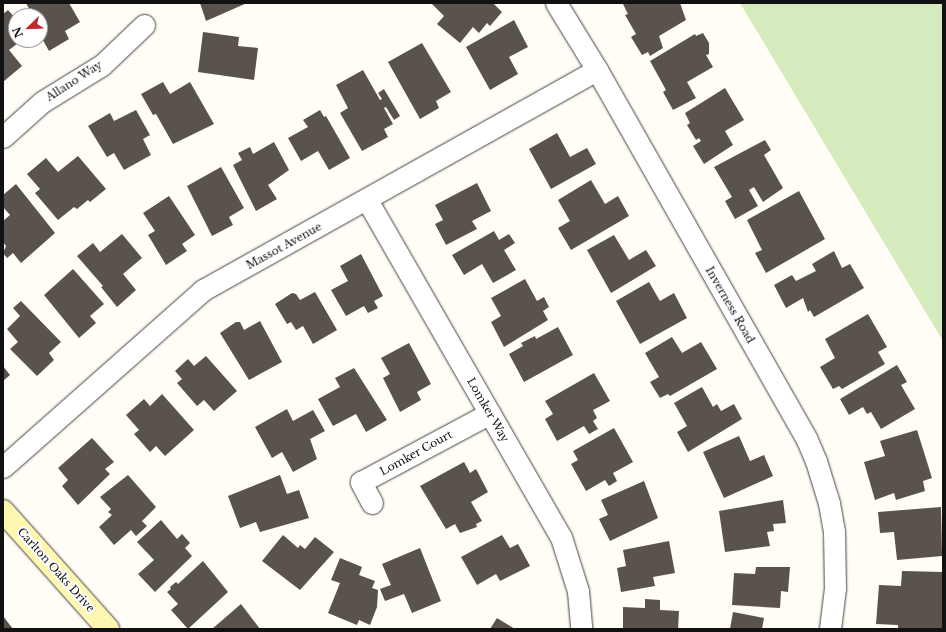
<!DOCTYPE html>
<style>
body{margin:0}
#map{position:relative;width:946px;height:632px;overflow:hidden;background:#fffdf5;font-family:"Libre Baskerville",serif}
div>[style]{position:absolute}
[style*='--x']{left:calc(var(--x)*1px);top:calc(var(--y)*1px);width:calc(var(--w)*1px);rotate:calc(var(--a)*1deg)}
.green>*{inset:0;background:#d5ebbd}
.building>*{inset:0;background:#5a524d}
.roads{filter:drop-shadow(0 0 1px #444) drop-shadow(0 0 1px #444)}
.minor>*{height:21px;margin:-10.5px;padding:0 10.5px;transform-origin:10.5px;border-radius:10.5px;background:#fff}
.secondary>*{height:22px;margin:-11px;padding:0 11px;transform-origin:11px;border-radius:11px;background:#fff6b0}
span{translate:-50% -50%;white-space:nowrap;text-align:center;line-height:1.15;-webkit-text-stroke:4px #fff;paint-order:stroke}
.street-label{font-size:11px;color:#111}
.frame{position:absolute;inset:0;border:4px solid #111;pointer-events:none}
.north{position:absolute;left:8px;top:8px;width:40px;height:40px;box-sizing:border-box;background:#fff;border:1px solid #a0a0a0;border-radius:50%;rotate:247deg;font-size:11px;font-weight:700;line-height:16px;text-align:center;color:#111}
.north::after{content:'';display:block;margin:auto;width:14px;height:18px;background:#c4262e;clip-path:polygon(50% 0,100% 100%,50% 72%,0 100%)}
</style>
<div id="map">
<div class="green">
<div style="clip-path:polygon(740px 3px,943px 3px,943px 341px)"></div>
</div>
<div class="building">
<div style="clip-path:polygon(26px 3px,69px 3px,80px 22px,65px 31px,69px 39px,49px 51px,40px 35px,40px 16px,33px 16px)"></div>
<div style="clip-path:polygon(200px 3px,247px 3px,206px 21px)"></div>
<div style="clip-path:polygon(431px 3px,493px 3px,502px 12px,490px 26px,487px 23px,479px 33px,473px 27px,460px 43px,437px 24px,444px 16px)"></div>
<div style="clip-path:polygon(625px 3px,680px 3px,686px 20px,659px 36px,663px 48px,650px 56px,648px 52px,642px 55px,631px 37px,636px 34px,625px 15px,628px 14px,623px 4px)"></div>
<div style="clip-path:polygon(8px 10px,16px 19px,16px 40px,22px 40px,9px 50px,22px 66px,3px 82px,3px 14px)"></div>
<div style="clip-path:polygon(514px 20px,528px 47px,509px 57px,518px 74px,490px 90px,466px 47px)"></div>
<div style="clip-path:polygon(203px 32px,239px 37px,238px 46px,258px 48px,254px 80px,198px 72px)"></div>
<div style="clip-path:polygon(703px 33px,709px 43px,709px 54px,706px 55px,713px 67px,687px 82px,696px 98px,673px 110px,663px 92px,666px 90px,650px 61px,695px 34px,696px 36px)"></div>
<div style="clip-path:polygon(422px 43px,451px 92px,436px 101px,439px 108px,420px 119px,388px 62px)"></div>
<div style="clip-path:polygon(363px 70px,380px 100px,382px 99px,378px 93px,384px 89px,400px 116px,394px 120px,386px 107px,384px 108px,393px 124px,384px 129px,388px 137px,362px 151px,340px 113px,348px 108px,336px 85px)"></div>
<div style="clip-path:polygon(163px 82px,170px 94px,190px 82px,214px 124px,173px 144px,156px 114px,153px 115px,141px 94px)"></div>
<div style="clip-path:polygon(725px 88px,744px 120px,725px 131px,733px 145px,704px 164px,693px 146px,701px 141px,699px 138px,696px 140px,687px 125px,690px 123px,685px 113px)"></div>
<div style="clip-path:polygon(136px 110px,150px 135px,143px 139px,151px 155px,124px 170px,114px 153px,107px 157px,88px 126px,110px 113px,114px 121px)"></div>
<div style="clip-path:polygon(320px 110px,324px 117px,326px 116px,350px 158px,329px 170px,318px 151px,301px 161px,288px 138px,308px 127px,303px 120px)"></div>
<div style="clip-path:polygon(557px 133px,570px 157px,587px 148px,596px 164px,551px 189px,529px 149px)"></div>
<div style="clip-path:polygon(765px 140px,771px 150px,764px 155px,783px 188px,763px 202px,754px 187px,749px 190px,758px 206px,735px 219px,725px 201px,732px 197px,714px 167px)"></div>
<div style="clip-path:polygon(274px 142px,289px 170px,268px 185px,277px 199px,256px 211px,233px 165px,242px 160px,238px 153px,250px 147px,253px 154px)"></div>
<div style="clip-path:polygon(78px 156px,106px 189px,90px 202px,88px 200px,77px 209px,74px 207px,58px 220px,35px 193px,40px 189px,27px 174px,46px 158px,58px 172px)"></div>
<div style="clip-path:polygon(221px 167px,244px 208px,229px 217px,233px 225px,212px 236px,187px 186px)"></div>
<div style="clip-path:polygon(591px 180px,605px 204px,618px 196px,629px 216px,571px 250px,558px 228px,570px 221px,558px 200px)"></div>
<div style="clip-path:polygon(477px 183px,491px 211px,472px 221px,477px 229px,446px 245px,435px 224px,443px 220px,435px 205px)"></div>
<div style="clip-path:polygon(16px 184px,55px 233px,21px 263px,13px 253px,7px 258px,3px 253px,6px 246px,3px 242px,3px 221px,10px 215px,3px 207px,3px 195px)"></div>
<div style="clip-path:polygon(799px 191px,825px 239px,766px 273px,755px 253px,762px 250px,747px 220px)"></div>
<div style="clip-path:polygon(169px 196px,195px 235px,182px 244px,187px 251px,166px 265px,148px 235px,155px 231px,143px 213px)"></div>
<div style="clip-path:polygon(494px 231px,499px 240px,509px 234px,515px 243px,504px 250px,516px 270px,493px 283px,482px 264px,464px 275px,452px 255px)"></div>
<div style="clip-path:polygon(122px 234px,142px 258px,123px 274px,136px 290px,117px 307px,101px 287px,103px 286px,77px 256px,93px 243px,100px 252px)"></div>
<div style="clip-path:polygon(614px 235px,629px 260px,646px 250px,656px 266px,611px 293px,587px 250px)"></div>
<div style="clip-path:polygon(834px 251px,842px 268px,850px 264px,864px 288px,814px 317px,810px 310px,808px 312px,803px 298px,786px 308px,774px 285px,792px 275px,796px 281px,816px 271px,812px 264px)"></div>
<div style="clip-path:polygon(361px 254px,383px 296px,374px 301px,378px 308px,368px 313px,364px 306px,346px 316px,331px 290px,348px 281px,340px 266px)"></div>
<div style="clip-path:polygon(73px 269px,104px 304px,90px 316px,96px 323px,79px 338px,44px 295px)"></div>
<div style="clip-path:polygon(525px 279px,537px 301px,544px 297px,549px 307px,543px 311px,548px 320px,504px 347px,491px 322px,501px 316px,491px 298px)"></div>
<div style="clip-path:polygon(649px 282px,660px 301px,674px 293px,687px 318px,640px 344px,616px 301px)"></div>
<div style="clip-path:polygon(315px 292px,337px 330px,313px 344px,303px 326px,296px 330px,291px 322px,287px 324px,275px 304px,292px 293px,296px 294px,300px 300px)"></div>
<div style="clip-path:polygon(21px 301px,61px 342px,49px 353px,54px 360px,37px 376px,10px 349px,18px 342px,7px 329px,20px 316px,13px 308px)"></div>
<div style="clip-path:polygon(868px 314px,887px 347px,878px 352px,885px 364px,842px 389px,839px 386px,833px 389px,820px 367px,835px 358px,825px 339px)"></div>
<div style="clip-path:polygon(260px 321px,282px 362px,249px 380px,220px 333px,236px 322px,240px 322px,244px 330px)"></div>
<div style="clip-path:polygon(558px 327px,573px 355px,524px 382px,509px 354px,523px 346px,521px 343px,535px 336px,536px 339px)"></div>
<div style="clip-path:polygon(672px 337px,682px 353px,701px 342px,717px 369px,670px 396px,668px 394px,660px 398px,650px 382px,659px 377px,645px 353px)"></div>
<div style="clip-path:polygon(409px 343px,431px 384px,417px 392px,421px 400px,400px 412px,383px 378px,390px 374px,381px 358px)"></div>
<div style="clip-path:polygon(206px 356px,237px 391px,214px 411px,204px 400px,197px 406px,177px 383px,182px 379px,175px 371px,188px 359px,194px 366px)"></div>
<div style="clip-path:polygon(897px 365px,907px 382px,901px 385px,915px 409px,881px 429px,871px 412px,867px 414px,863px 407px,849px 415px,840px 399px)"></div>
<div style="clip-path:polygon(3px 366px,10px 375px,3px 381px)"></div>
<div style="clip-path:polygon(354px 368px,387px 420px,366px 432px,356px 414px,333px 426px,318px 399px,340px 387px,335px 378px)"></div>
<div style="clip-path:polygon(594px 373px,610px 401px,593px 410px,597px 418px,593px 421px,598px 429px,589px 434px,584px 426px,557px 441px,545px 419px,553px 414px,545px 401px)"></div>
<div style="clip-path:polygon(702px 387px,713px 407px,717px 404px,721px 411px,734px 404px,742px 419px,688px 452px,677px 432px,687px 426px,674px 403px)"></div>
<div style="clip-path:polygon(162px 394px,194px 430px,165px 456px,156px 446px,150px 452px,134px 434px,139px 430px,126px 415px,144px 399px,150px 406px)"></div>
<div style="clip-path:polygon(287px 409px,293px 421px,313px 410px,325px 431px,310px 439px,317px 459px,293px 472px,282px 452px,272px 458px,255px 427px)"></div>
<div style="clip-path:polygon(614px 428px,633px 462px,613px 473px,617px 481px,609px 486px,605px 480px,586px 491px,571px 464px,578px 460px,573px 451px)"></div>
<div style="clip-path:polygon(917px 430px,932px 478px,923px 481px,925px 491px,896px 500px,894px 493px,875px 500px,864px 462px,885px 456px,880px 441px)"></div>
<div style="clip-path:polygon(739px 436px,750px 461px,764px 455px,773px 476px,724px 498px,703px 452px)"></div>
<div style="clip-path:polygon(92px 438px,114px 462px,105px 469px,110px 474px,78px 505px,62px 486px,68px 480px,58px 468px)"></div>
<div style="clip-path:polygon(464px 462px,470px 473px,476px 469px,488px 492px,471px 502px,482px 521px,476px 524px,477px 527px,460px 533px,455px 524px,446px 529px,420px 486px)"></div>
<div style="clip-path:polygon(128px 475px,156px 507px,142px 521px,147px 526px,136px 536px,131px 530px,114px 545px,99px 527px,112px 515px,108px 512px,111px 509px,100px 497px)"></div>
<div style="clip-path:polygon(280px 475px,287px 494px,299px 490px,309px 518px,260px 532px,256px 522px,240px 528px,228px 496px)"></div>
<div style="clip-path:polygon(644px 481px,658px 518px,610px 541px,599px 519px,608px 515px,601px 500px)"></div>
<div style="clip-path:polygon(783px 500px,786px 523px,773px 524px,774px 531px,767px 532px,770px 546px,725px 552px,719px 511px)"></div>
<div style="clip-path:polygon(941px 507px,942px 556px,897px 560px,894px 532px,880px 533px,878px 512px)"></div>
<div style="clip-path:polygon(161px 520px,177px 539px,182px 534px,190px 543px,185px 548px,192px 556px,155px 592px,138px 574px,154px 560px,137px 542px)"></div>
<div style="clip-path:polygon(283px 535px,298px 548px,300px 545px,305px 549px,315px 537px,334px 552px,300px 590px,262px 561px)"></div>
<div style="clip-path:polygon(502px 535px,510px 548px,518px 544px,530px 566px,500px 581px,496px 574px,477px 585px,461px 557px)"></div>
<div style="clip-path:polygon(669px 541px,675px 573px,653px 577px,655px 586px,621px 592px,617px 568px,626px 566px,623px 550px)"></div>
<div style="clip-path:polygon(420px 548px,441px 601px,412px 613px,404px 594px,385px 601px,380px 589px,391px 585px,382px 564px)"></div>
<div style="clip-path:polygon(340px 558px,362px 567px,359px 575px,375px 581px,372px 588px,378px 590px,377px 607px,370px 625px,359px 620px,357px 625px,328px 613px,340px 583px,331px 580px)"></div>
<div style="clip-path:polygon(203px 561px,228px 592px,188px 629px,171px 610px,178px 604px,167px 592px,171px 589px,170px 587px,176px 582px,178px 584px)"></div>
<div style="clip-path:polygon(756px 567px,790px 567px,788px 592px,781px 591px,780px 608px,732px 605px,734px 573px,755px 574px)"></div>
<div style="clip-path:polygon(902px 571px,943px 572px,943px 629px,898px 629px,898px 625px,876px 624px,879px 585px,901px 586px)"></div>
<div style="clip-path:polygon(645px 599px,660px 600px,660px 610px,679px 611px,678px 629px,623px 629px,623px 607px,645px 608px)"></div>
<div style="clip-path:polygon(241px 604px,260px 629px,212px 629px)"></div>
<div style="clip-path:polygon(733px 612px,764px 618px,762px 629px,730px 629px)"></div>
<div style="clip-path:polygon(3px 616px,13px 629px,3px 629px)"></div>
<div style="clip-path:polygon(497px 618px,515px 629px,490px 629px)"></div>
</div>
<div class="roads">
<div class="minor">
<div style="--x:556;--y:3;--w:79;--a:58.5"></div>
<div style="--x:597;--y:70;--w:425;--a:60.4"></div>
<div style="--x:807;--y:440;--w:23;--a:67"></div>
<div style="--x:816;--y:461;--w:44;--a:72.8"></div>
<div style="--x:829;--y:503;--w:28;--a:80"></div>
<div style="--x:834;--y:531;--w:57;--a:89"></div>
<div style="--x:835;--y:588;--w:41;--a:97"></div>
<div style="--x:3;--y:137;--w:52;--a:-41.9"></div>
<div style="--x:42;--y:102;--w:70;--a:-31.7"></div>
<div style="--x:102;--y:65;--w:58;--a:-43.6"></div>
<div style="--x:367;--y:200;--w:389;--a:60.1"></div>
<div style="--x:561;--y:537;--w:57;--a:72.5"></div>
<div style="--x:578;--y:591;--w:38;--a:85"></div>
<div style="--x:3;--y:467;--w:267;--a:-41.5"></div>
<div style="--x:203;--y:290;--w:451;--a:-29.2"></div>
<div style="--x:372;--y:503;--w:24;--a:-118"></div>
<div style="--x:361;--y:482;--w:146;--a:-28.1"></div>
</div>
<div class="secondary">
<div style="--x:3;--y:511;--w:158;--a:48.3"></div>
</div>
</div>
<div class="street-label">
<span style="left:74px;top:81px;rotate:-33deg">Allano Way</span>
<span style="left:284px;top:246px;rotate:-29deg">Massot Avenue</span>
<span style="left:730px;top:305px;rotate:60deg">Inverness Road</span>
<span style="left:488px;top:410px;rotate:60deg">Lomker Way</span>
<span style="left:416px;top:453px;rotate:-29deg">Lomker Court</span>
<span style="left:56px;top:570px;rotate:48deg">Carlton Oaks Drive</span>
</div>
<div class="frame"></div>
<div class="north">N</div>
</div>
